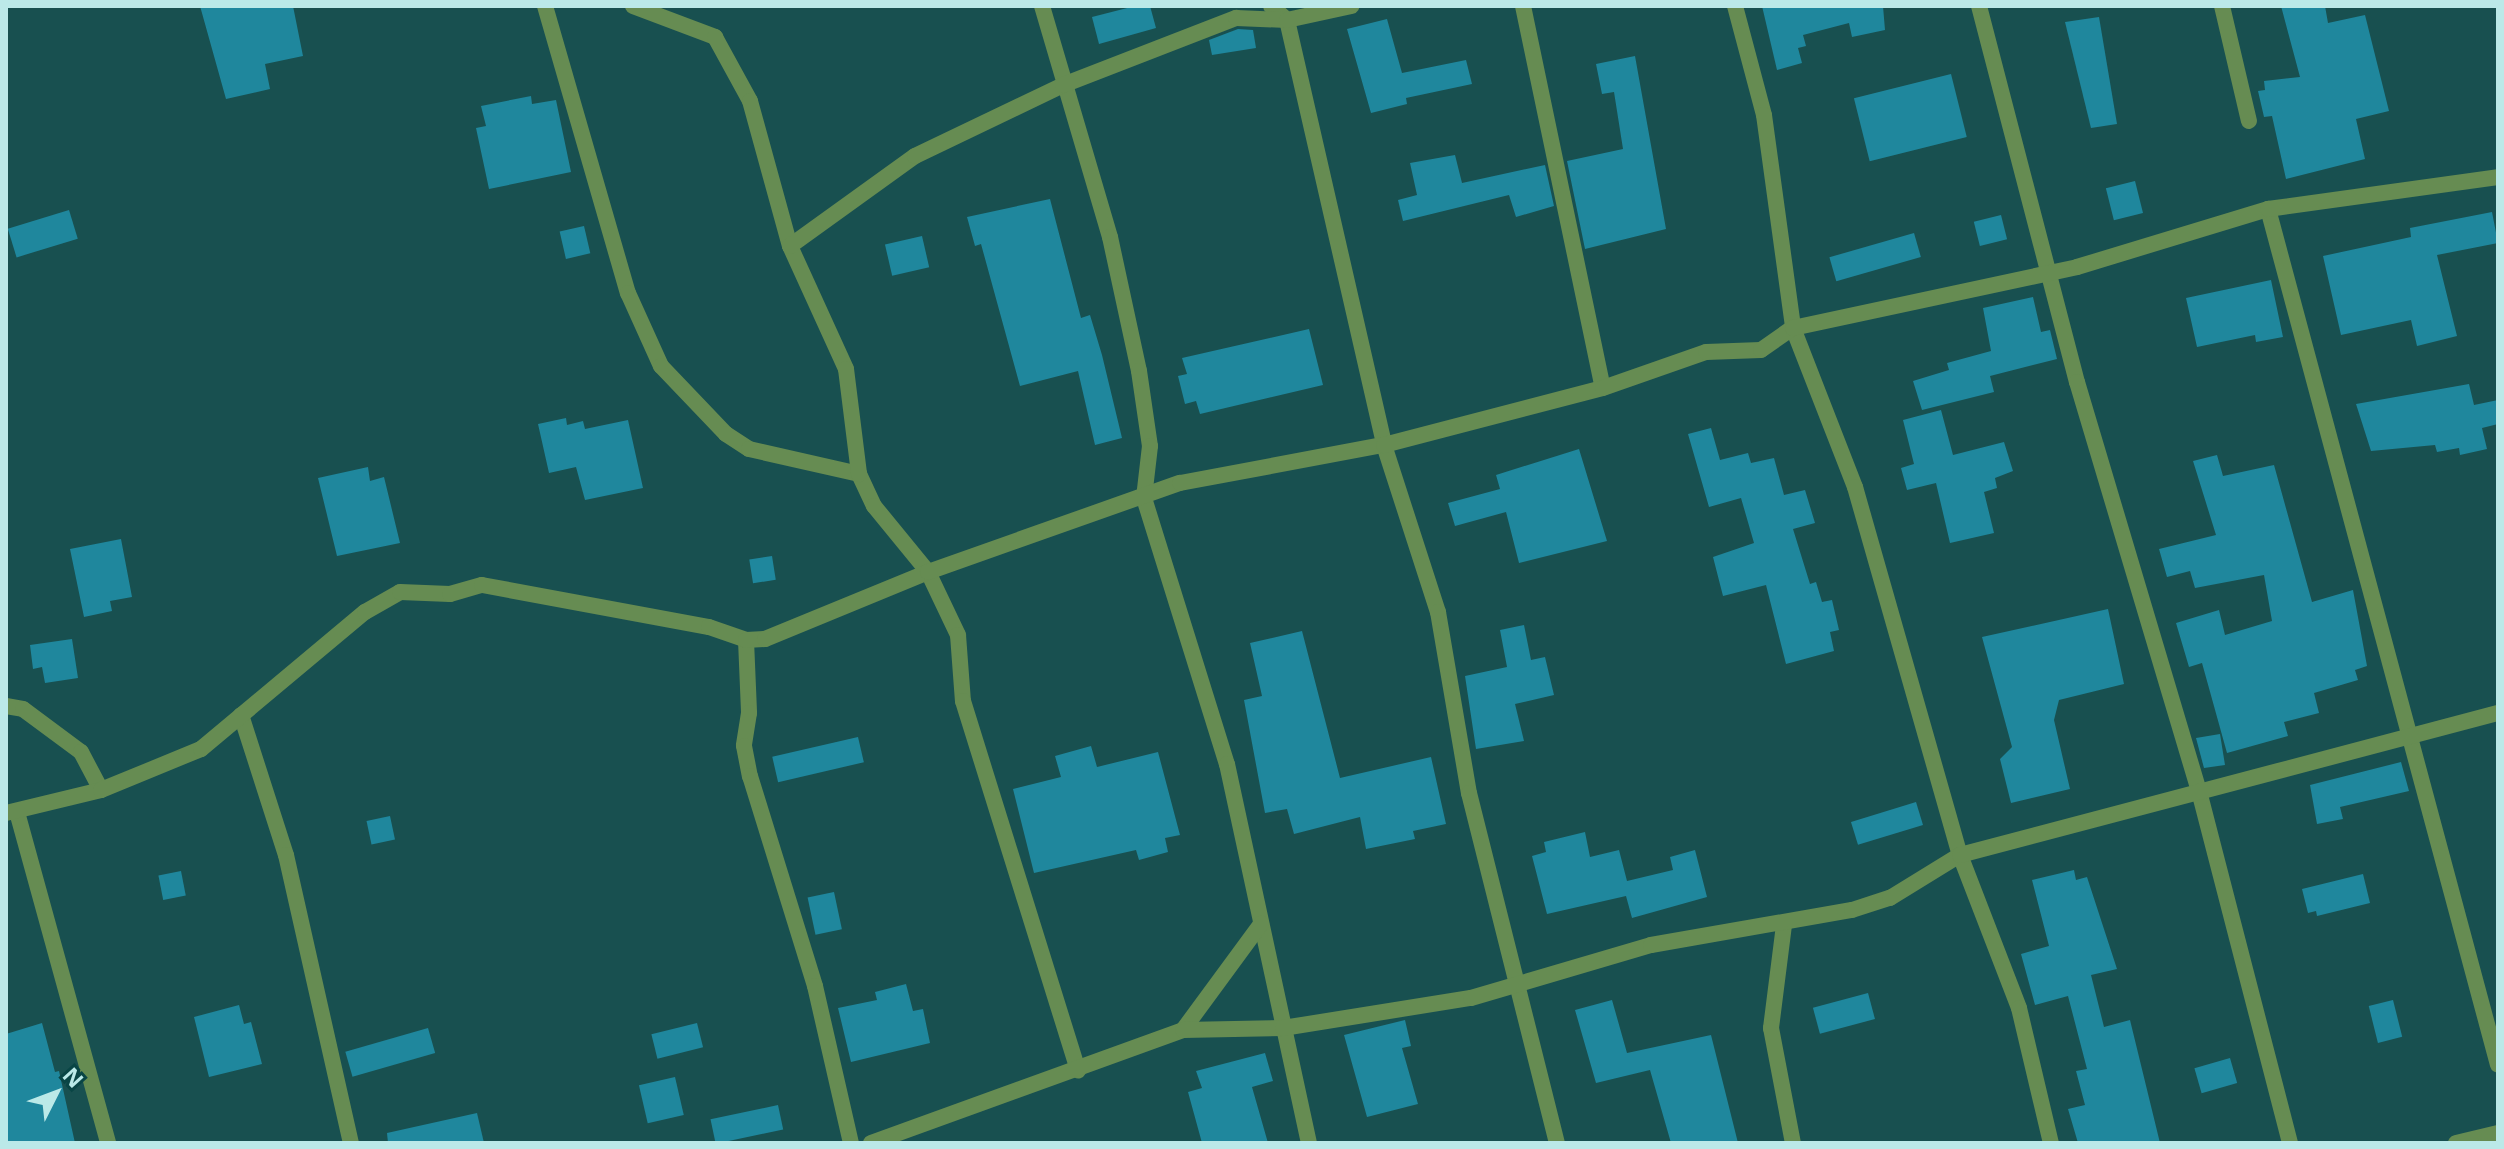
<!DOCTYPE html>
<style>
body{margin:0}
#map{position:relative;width:2504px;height:1149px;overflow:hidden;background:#185050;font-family:"Open Sans",sans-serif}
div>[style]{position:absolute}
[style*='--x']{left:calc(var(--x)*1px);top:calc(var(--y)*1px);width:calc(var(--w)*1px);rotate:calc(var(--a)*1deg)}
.building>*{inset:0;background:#1f879d;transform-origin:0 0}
.street>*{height:16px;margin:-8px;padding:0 8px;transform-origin:8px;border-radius:8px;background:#668c52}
span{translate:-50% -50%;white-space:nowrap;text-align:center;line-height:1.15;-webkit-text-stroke:6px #094545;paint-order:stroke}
.frame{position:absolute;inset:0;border:8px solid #bbe9e8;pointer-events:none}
.north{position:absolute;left:16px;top:1053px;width:80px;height:80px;-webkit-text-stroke:6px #094545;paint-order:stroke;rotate:48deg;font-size:22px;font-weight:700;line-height:32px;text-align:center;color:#bbe9e8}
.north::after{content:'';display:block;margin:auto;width:28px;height:36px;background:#bbe9e8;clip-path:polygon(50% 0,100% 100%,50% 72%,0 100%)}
</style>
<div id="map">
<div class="building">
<div style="clip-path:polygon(200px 6px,293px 6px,303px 56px,265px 64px,270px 89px,226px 99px)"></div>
<div style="clip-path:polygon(1135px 6px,1150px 6px,1156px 28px,1099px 44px,1092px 17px)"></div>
<div style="clip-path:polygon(1762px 6px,1883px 6px,1885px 30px,1852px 37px,1849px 23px,1803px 35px,1806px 46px,1798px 48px,1802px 63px,1777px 70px)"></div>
<div style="clip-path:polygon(2281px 6px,2325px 6px,2328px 23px,2365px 15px,2389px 111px,2356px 119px,2365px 159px,2286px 179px,2272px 116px,2264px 117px,2258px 91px,2265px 90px,2264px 81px,2300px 77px)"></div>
<div style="clip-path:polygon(2099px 17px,2117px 124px,2091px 128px,2065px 22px)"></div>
<div style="clip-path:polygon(1387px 19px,1402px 73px,1466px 60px,1472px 84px,1406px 98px,1407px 104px,1371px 113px,1347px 29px)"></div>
<div style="clip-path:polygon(1238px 29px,1253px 30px,1256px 48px,1212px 55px,1209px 40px)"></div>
<div style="clip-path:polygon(1635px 56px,1666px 229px,1585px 249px,1567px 161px,1623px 149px,1614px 92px,1602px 94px,1596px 64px)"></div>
<div style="left:1951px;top:74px;width:65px;height:100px;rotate:76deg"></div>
<div style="clip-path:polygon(531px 96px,532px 104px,556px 100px,571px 172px,489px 189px,476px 128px,486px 126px,481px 106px)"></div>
<div style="clip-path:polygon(1455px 155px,1462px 183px,1545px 165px,1554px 206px,1516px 217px,1509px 195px,1403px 221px,1398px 200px,1417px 195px,1410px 163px)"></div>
<div style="left:2135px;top:181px;width:33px;height:30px;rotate:76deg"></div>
<div style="clip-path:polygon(1050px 199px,1081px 318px,1090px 315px,1102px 355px,1122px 438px,1095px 445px,1078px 371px,1020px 386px,981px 244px,975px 246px,967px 217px)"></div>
<div style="left:69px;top:210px;width:30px;height:64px;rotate:73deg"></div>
<div style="clip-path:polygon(2492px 212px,2498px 243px,2437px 255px,2457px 336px,2417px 346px,2411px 320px,2341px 335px,2323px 256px,2411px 237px,2410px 228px)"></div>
<div style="left:2001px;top:215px;width:25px;height:28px;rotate:76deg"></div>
<div style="left:584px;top:226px;width:28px;height:25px;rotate:77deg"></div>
<div style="left:1914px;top:233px;width:25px;height:88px;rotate:74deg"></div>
<div style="left:922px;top:236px;width:32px;height:38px;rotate:77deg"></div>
<div style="clip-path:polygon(2271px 280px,2283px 337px,2256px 342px,2255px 335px,2197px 347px,2186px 298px)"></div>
<div style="clip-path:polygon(2033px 297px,2041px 332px,2050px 330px,2057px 359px,1990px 376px,1994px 392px,1922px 410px,1913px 381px,1949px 370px,1947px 363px,1991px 351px,1983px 308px)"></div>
<div style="clip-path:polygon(1309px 329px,1323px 385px,1200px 414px,1196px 401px,1185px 404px,1178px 376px,1187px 374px,1182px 358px)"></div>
<div style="clip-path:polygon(2469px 384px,2474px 405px,2498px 400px,2498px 424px,2482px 428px,2487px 449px,2460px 455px,2459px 448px,2437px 452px,2435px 445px,2371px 451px,2356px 404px)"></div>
<div style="clip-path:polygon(1941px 410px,1953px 455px,2004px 442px,2013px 471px,1995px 478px,1997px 488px,1984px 492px,1994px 533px,1950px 543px,1936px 483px,1907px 490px,1901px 468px,1914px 464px,1903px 420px)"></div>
<div style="clip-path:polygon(566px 418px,567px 425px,583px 421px,585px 429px,628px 420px,643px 488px,585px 500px,576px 467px,549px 473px,538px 424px)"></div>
<div style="clip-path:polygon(1711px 428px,1720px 460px,1748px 453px,1751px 463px,1774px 458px,1784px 495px,1805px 490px,1815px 523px,1793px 529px,1810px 584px,1816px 582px,1822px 602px,1832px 600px,1839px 630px,1830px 632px,1834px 651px,1786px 664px,1766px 585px,1723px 596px,1713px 557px,1754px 543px,1741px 498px,1709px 507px,1688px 434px)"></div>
<div style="clip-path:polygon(1579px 449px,1607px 541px,1519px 563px,1506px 512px,1455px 526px,1448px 503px,1500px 489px,1496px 475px)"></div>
<div style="clip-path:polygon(2217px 455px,2223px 476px,2274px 465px,2312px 602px,2353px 590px,2367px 666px,2355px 670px,2358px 680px,2314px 693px,2319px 713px,2284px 722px,2288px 736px,2227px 753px,2202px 663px,2189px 667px,2176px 623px,2219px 610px,2225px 635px,2272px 621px,2264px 575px,2195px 588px,2190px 571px,2167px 577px,2159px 549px,2216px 535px,2193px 461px)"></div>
<div style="clip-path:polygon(368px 467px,370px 481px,384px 477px,400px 543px,337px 556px,318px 478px)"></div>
<div style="clip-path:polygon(121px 539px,132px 597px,110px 601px,112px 611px,84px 617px,70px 549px)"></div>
<div style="left:772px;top:556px;width:24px;height:23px;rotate:81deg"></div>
<div style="clip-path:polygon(2108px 609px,2124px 684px,2059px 700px,2054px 720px,2070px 789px,2011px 803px,2000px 759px,2012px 747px,1982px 637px)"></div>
<div style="clip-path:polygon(1524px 625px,1531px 660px,1545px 657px,1554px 695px,1515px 704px,1524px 741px,1476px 749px,1465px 676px,1507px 667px,1500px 630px)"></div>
<div style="clip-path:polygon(1302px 631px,1340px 778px,1431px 757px,1446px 824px,1413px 831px,1415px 839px,1366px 849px,1360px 817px,1294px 834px,1287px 809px,1265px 813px,1244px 700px,1262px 696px,1250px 643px)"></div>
<div style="clip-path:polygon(72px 639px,78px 678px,45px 683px,42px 667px,33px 669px,30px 645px)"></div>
<div style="clip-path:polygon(2220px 734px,2225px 765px,2204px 768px,2196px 738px)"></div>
<div style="left:858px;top:737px;width:26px;height:88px;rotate:77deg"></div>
<div style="clip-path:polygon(1091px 746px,1097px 767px,1158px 752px,1180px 835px,1165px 838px,1168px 852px,1139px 860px,1136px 850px,1034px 873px,1013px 789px,1061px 777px,1055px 756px)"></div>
<div style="clip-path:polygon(2401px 762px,2409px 791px,2340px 807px,2343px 819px,2317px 824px,2310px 785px)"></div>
<div style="left:1916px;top:802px;width:24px;height:68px;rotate:73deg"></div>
<div style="left:390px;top:816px;width:24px;height:24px;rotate:78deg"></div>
<div style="clip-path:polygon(1585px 832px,1590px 857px,1619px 850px,1627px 881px,1673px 870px,1670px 857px,1695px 850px,1707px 897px,1632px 918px,1626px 896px,1547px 914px,1532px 856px,1546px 852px,1544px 842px)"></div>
<div style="clip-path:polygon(2074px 870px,2076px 880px,2087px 877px,2117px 969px,2091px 975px,2104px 1027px,2130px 1020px,2160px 1143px,2078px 1143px,2068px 1109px,2085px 1105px,2076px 1071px,2087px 1069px,2068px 996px,2035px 1005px,2021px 954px,2049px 946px,2032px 880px)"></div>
<div style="left:181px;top:871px;width:25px;height:23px;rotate:79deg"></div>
<div style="clip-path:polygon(2363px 874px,2370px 903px,2317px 916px,2316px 911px,2308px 913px,2302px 889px)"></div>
<div style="left:834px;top:892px;width:38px;height:27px;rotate:78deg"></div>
<div style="clip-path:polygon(906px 984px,913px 1011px,923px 1009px,930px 1043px,851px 1062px,838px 1008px,877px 1000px,875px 992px)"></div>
<div style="left:1868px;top:993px;width:27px;height:57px;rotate:75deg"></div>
<div style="clip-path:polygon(1612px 1000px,1627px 1053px,1711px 1035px,1738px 1143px,1671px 1143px,1650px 1070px,1596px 1083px,1575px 1010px)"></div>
<div style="left:2393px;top:1000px;width:38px;height:25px;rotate:76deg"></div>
<div style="clip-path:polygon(239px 1005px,244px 1024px,251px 1022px,262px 1064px,209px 1077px,194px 1017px)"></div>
<div style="clip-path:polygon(1405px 1020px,1411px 1046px,1402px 1048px,1418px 1104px,1367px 1117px,1344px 1035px)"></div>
<div style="clip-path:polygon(42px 1023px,55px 1072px,59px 1071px,75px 1143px,6px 1143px,6px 1034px)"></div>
<div style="left:697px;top:1023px;width:25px;height:47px;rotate:76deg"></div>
<div style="left:428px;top:1028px;width:26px;height:86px;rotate:74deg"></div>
<div style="clip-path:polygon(1265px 1053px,1273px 1081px,1252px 1087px,1268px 1143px,1202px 1143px,1188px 1092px,1202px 1088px,1196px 1071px)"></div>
<div style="left:2230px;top:1058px;width:26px;height:37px;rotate:74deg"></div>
<div style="left:675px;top:1077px;width:39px;height:37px;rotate:77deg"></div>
<div style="left:778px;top:1105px;width:25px;height:69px;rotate:78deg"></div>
<div style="clip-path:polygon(477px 1113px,484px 1143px,388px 1143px,387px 1133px)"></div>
</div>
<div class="street">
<div style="--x:545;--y:6;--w:299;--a:73.9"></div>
<div style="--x:628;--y:293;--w:80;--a:65.7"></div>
<div style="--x:661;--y:366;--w:94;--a:46.3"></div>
<div style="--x:726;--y:434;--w:27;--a:33"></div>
<div style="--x:749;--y:449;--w:113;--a:12.8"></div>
<div style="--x:859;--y:474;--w:35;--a:65"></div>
<div style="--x:874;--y:506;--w:85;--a:50.7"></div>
<div style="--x:928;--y:572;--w:70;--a:64.5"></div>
<div style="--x:958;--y:635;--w:66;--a:85.7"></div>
<div style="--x:963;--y:701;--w:387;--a:72.7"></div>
<div style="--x:633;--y:6;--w:88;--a:20.7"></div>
<div style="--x:715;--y:37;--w:73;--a:61.3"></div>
<div style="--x:750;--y:101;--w:150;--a:74.6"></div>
<div style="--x:790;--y:246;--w:135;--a:65.5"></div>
<div style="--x:846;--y:369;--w:106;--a:82.9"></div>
<div style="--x:1042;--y:6;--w:241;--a:73.6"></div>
<div style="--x:1110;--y:237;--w:137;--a:77.8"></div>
<div style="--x:1139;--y:371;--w:76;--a:81.7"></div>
<div style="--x:1150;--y:446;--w:52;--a:96.6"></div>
<div style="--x:1144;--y:498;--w:279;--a:72.7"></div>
<div style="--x:1227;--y:764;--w:388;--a:77.8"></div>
<div style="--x:1271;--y:6;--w:21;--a:41"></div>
<div style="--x:1287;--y:20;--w:436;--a:77.1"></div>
<div style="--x:1384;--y:445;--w:176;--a:72.1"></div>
<div style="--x:1438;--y:612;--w:184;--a:80.3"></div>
<div style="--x:1469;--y:793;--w:361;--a:75.9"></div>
<div style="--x:1523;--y:6;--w:390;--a:78.2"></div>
<div style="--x:1735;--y:6;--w:113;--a:75.1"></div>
<div style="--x:1764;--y:115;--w:215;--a:82.2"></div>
<div style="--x:1793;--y:328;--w:171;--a:68.7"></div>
<div style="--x:1855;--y:487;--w:383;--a:74.1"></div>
<div style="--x:1960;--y:855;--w:164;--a:68.9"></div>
<div style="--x:2019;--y:1008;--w:139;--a:76.7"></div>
<div style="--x:1979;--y:6;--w:389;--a:75.4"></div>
<div style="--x:2077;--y:382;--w:431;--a:73.4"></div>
<div style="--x:2200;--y:795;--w:359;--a:75.5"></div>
<div style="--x:2222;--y:6;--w:118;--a:76.8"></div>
<div style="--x:2268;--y:209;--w:886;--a:74.96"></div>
<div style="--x:790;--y:246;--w:154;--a:-35.8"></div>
<div style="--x:915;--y:156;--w:164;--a:-25.6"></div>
<div style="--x:1063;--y:85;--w:186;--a:-21.2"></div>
<div style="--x:1236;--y:18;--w:51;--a:2.2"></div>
<div style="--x:1287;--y:20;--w:66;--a:-12.3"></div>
<div style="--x:746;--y:640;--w:73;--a:87.6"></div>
<div style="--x:749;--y:713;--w:33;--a:99"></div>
<div style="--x:744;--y:746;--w:31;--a:79"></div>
<div style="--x:750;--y:776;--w:220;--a:72.8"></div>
<div style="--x:815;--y:986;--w:161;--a:77.1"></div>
<div style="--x:6;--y:706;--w:17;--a:10"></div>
<div style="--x:23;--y:709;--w:72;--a:36.6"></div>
<div style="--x:81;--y:752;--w:43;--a:62.2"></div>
<div style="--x:241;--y:715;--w:147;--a:72.2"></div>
<div style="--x:286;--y:855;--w:295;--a:77.3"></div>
<div style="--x:17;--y:812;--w:343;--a:74.6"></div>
<div style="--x:6;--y:813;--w:98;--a:-13.6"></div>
<div style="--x:101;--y:790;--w:108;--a:-22.3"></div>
<div style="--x:201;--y:749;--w:214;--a:-39.9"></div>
<div style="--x:365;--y:612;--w:40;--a:-29.7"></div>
<div style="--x:400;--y:592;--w:50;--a:2.3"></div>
<div style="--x:450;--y:594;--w:33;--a:-16"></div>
<div style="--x:482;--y:585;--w:231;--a:10.5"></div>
<div style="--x:709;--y:627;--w:39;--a:19"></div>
<div style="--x:746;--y:640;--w:19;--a:-3"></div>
<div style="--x:765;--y:639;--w:176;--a:-22.3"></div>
<div style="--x:928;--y:572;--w:267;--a:-19.5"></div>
<div style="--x:1180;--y:483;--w:208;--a:-10.6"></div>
<div style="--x:1384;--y:445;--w:226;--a:-14.6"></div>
<div style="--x:1603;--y:388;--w:109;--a:-19.3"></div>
<div style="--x:1706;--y:352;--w:55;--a:-2.1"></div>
<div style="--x:1761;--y:350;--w:39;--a:-35"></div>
<div style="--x:1793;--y:328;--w:290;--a:-12.1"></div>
<div style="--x:2077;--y:267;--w:200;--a:-16.9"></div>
<div style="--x:2268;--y:209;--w:232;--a:-7.9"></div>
<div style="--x:1784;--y:925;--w:104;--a:97.2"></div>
<div style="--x:1771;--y:1028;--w:117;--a:79.2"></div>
<div style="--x:1183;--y:1030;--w:132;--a:-53.7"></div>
<div style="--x:871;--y:1143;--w:332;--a:-19.9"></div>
<div style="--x:1183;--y:1030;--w:100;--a:-1.1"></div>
<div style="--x:1283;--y:1028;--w:190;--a:-9.1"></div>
<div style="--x:1471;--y:998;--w:188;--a:-16.4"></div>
<div style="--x:1651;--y:945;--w:204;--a:-9.9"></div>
<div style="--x:1852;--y:910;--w:40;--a:-18"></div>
<div style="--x:1890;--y:898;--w:82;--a:-31.6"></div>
<div style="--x:1960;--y:855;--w:556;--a:-14.79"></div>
<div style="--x:2456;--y:1143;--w:43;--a:-13.4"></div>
</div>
<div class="frame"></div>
<div class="north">N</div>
</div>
